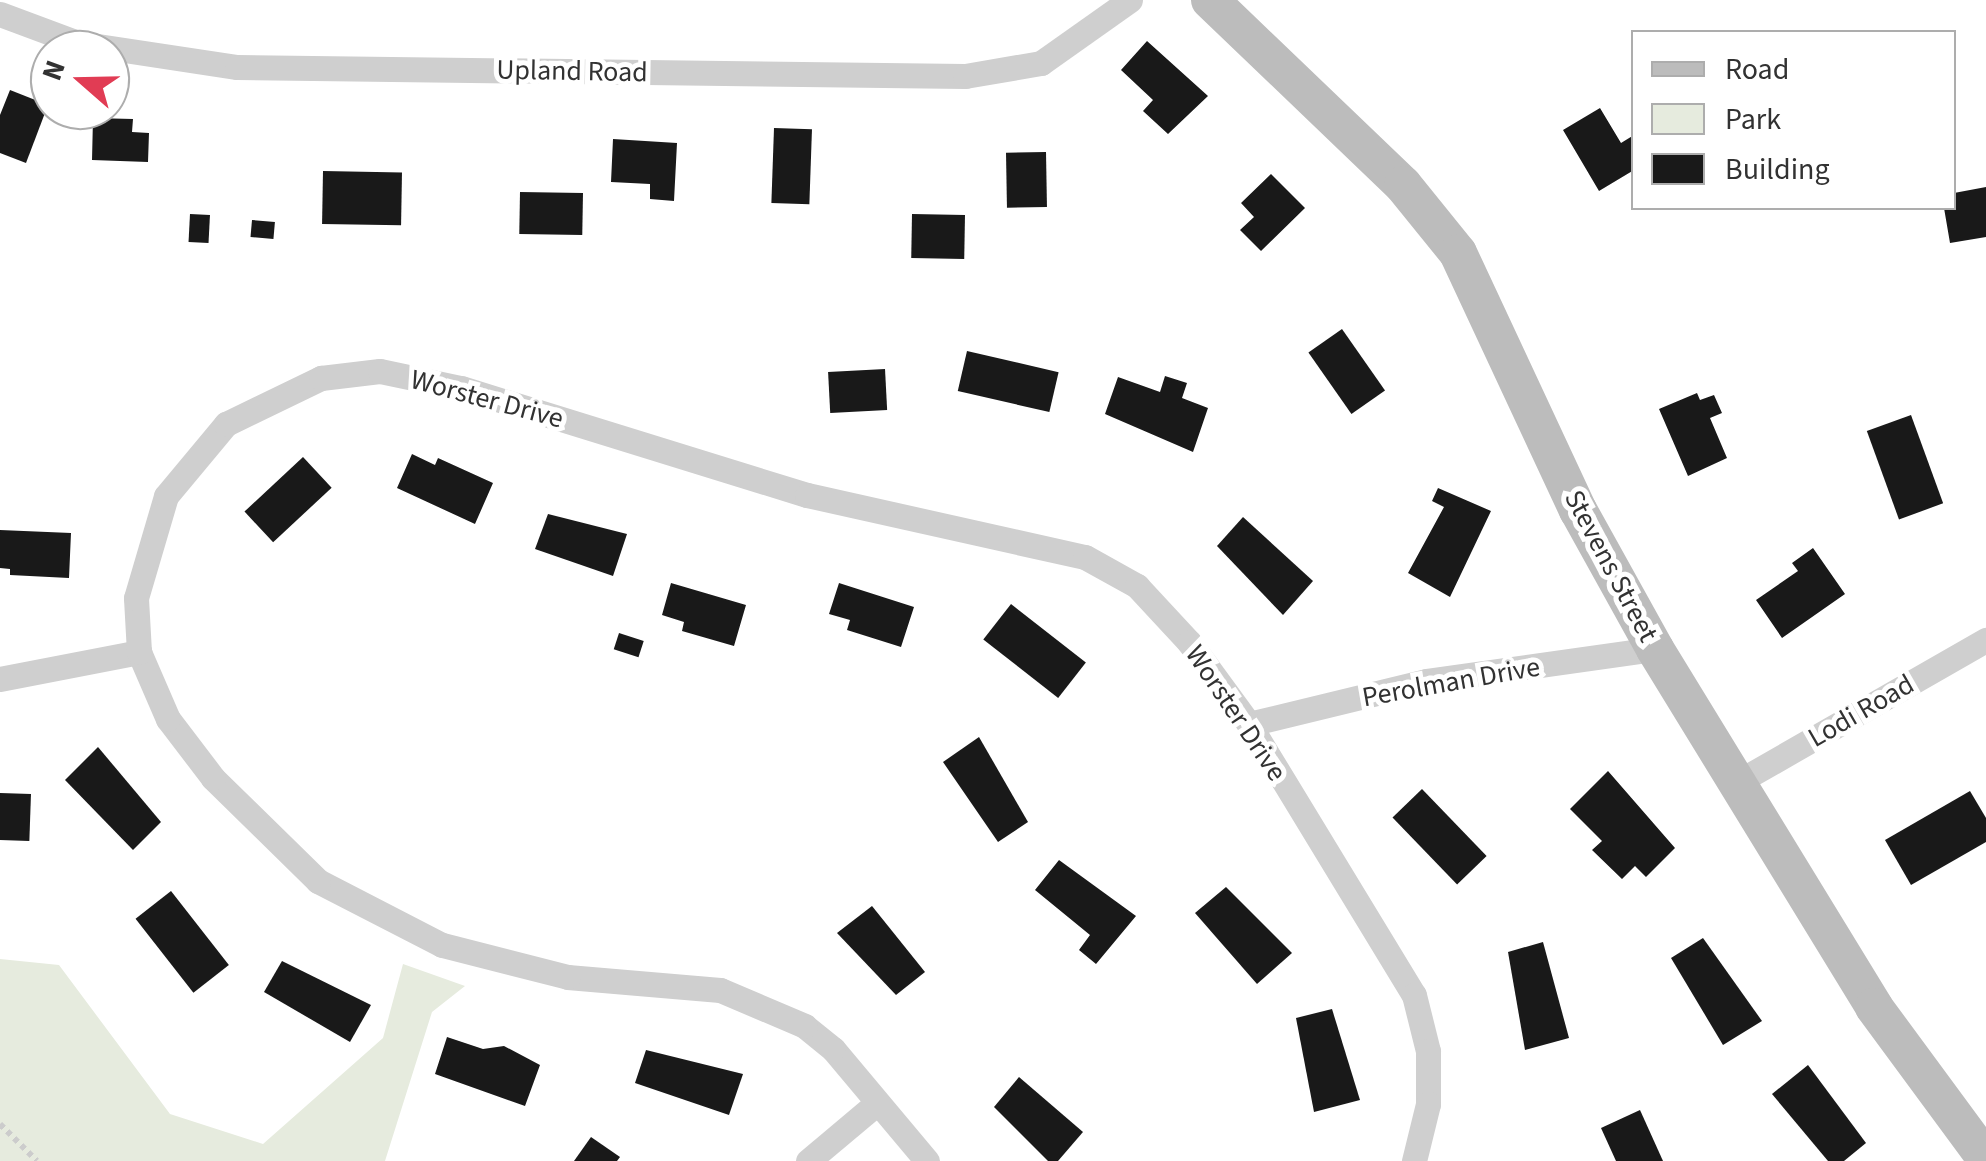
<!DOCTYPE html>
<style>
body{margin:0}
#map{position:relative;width:1986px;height:1161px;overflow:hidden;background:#fff;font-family:"Source Sans 3",sans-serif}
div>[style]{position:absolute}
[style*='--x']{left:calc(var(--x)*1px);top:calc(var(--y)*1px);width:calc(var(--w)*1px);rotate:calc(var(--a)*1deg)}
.green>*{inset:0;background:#e6ebde}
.building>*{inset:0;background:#191919;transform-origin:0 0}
.path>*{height:6px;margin-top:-3px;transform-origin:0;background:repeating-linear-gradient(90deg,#ccc 0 5px,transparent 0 10px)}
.street>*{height:25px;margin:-12.5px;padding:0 12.5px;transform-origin:12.5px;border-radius:12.5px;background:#cfcfcf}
.secondary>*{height:38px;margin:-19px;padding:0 19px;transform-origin:19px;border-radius:19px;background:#bcbcbc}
span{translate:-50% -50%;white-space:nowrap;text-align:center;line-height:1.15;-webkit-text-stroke:10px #fff;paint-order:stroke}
.street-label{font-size:28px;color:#323232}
.legend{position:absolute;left:1631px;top:30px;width:325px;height:180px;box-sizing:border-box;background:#fff;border:2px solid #adadad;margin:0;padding:12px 18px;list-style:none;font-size:30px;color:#323232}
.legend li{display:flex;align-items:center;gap:20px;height:50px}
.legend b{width:50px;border:2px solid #adadad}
.north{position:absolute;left:30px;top:30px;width:100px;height:100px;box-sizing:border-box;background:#fff;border:2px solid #adadad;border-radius:50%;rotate:290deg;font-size:28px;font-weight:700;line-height:40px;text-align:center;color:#323232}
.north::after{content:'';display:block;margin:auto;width:35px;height:45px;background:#e13c54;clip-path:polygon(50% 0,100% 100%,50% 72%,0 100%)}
</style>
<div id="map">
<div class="green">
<div style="clip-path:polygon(0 959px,59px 965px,170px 1114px,263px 1144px,383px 1038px,403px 964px,465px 986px,432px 1012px,385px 1161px,0 1161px)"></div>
</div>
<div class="building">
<div style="clip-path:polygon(1147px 41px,1208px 96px,1168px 134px,1143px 111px,1153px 100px,1121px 70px)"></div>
<div style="clip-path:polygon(10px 90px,48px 105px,26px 163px,0 153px,0 115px)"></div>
<div style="clip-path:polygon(1600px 108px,1621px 143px,1634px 135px,1634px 170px,1599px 191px,1563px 130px)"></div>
<div style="clip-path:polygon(93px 118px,133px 119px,132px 132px,149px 133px,148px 162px,92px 160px)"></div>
<div style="left:774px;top:128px;width:38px;height:75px;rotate:2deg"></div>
<div style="clip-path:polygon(613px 139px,677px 143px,674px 201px,650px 199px,650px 184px,611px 182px)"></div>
<div style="left:1046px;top:152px;width:55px;height:40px;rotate:89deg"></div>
<div style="left:323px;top:171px;width:79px;height:53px;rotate:1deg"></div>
<div style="clip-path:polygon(1271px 174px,1305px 208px,1261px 251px,1240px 230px,1254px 217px,1241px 203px)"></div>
<div style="clip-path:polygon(1986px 187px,1986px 237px,1950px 243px,1944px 208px,1954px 208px,1954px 193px)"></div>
<div style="left:520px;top:192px;width:63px;height:42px;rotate:1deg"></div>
<div style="left:190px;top:214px;width:20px;height:28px;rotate:3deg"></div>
<div style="left:912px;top:214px;width:53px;height:44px;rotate:1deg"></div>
<div style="left:252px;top:220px;width:23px;height:17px;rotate:5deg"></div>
<div style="left:1342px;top:329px;width:75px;height:41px;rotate:55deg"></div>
<div style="left:967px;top:351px;width:94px;height:41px;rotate:13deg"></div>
<div style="left:885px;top:369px;width:41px;height:57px;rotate:87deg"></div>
<div style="clip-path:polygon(1165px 376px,1187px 383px,1182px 398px,1208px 408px,1193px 452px,1105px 414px,1118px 377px,1160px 392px)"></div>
<div style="clip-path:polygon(1697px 393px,1700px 400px,1714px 395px,1722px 413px,1710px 418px,1727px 458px,1688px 476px,1659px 409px)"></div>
<div style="left:1911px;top:415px;width:94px;height:47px;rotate:70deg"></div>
<div style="clip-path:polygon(412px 454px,435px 465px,438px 458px,493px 483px,475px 524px,397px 488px)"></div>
<div style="left:303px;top:457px;width:42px;height:80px;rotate:47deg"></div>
<div style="clip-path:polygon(1438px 488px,1491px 511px,1450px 597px,1408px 573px,1444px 507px,1432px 501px)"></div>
<div style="clip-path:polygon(548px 514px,627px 534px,613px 576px,535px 549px)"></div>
<div style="clip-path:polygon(1243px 517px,1313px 581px,1283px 615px,1217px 546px)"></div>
<div style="clip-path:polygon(0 530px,71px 533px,69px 578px,10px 575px,10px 569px,0 568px)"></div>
<div style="clip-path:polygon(1813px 548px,1845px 594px,1782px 638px,1756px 600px,1798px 571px,1792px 563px)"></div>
<div style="clip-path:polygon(671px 583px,746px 605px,734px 646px,682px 631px,684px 622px,662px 615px)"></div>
<div style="clip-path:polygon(839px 583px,914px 607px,901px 647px,847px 630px,850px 620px,829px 614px)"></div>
<div style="left:1011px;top:604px;width:95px;height:45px;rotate:38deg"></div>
<div style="left:619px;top:633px;width:26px;height:17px;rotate:18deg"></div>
<div style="clip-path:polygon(979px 737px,1028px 822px,998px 842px,943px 762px)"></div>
<div style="clip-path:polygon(98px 747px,161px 822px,133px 850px,65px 780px)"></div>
<div style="clip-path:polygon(1608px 771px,1675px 848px,1646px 877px,1635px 866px,1622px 879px,1592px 850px,1602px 841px,1570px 809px)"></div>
<div style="left:1422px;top:789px;width:93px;height:41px;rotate:46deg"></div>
<div style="clip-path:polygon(1970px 791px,1986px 818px,1986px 842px,1911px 885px,1885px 840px)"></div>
<div style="left:0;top:793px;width:31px;height:47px;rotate:2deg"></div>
<div style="clip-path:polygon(1059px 860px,1136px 916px,1096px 964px,1079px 950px,1090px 935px,1035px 890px)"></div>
<div style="clip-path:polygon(1226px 887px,1292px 953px,1257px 984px,1195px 913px)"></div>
<div style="left:171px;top:891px;width:94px;height:45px;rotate:52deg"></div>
<div style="clip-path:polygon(872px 906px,925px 972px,896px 995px,837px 933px)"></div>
<div style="clip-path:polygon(1703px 938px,1762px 1021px,1723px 1045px,1671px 958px)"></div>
<div style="clip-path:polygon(1543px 942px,1569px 1038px,1525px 1050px,1508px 952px)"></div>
<div style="clip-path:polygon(282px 961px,371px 1005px,350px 1042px,264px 992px)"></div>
<div style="clip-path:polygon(1332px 1009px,1360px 1100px,1314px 1112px,1296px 1018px)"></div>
<div style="clip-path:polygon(447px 1037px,483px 1049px,504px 1046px,540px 1065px,525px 1106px,435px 1074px)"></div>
<div style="clip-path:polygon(646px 1050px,743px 1074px,729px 1115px,635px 1083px)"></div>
<div style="clip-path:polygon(1808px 1065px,1866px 1143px,1844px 1161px,1828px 1161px,1772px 1094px)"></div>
<div style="clip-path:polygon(1019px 1077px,1083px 1132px,1058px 1161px,1048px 1161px,994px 1107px)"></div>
<div style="clip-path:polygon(1640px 1110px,1663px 1161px,1616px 1161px,1601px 1128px)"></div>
<div style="clip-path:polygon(591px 1137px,620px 1157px,617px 1161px,574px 1161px)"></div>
</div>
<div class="path">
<div style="--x:0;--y:1124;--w:52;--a:45"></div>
</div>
<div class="street">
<div style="--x:0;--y:14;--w:83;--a:20.4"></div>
<div style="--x:78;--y:43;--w:161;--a:8.6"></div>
<div style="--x:237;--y:67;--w:728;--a:0.71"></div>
<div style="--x:965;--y:76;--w:77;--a:-9.7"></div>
<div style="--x:1041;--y:63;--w:109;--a:-35.3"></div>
<div style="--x:0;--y:679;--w:142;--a:-11"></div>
<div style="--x:1249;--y:724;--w:183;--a:-13.6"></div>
<div style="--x:1427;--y:681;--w:230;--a:-8"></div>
<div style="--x:1736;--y:783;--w:288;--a:-29.8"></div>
<div style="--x:808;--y:1161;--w:90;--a:-40"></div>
<div style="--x:927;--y:1161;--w:146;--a:-130"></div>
<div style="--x:833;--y:1049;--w:36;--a:-141"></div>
<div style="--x:805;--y:1026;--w:92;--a:-157"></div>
<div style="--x:720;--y:990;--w:153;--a:-175.1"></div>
<div style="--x:568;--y:977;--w:130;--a:-165.7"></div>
<div style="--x:442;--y:945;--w:140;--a:-152.7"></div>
<div style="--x:318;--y:881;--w:147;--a:-135.6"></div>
<div style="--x:213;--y:778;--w:74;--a:-127.3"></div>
<div style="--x:168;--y:719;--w:73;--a:-113.4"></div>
<div style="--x:139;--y:652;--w:54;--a:-93.2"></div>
<div style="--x:136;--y:598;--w:106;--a:-73.6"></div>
<div style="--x:166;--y:496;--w:94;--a:-50.2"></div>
<div style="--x:226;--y:424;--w:106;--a:-25.8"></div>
<div style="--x:321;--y:378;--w:59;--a:-6.8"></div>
<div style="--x:380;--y:371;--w:83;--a:11.9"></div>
<div style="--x:461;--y:388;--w:362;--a:17.2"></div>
<div style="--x:807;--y:495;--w:285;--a:12.6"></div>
<div style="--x:1085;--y:557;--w:60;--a:29.1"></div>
<div style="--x:1137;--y:586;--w:76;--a:47.1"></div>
<div style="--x:1189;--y:642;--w:102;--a:53.8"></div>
<div style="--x:1249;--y:724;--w:317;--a:58.7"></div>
<div style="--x:1414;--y:995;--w:58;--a:76"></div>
<div style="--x:1428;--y:1051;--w:53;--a:90"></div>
<div style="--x:1428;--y:1104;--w:59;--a:103.8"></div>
</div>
<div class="secondary">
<div style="--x:1210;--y:0;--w:267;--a:43.8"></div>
<div style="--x:1403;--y:185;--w:87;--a:51"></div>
<div style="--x:1458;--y:253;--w:284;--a:65"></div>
<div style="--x:1578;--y:510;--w:159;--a:61"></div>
<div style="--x:1655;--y:649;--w:420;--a:58.5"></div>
<div style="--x:1874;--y:1007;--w:189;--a:53.6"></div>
</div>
<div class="street-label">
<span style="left:572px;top:71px;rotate:1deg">Upland Road</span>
<span style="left:487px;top:399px;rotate:15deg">Worster Drive</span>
<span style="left:1611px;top:566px;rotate:62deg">Stevens Street</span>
<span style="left:1451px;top:682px;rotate:-10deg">Perolman Drive</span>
<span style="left:1861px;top:711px;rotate:-30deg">Lodi Road</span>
<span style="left:1236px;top:713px;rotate:56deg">Worster Drive</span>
</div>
<ul class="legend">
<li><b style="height:12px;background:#bcbcbc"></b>Road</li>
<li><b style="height:28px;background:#e6ebde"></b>Park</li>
<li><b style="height:28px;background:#191919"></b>Building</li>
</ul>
<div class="north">N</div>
</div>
